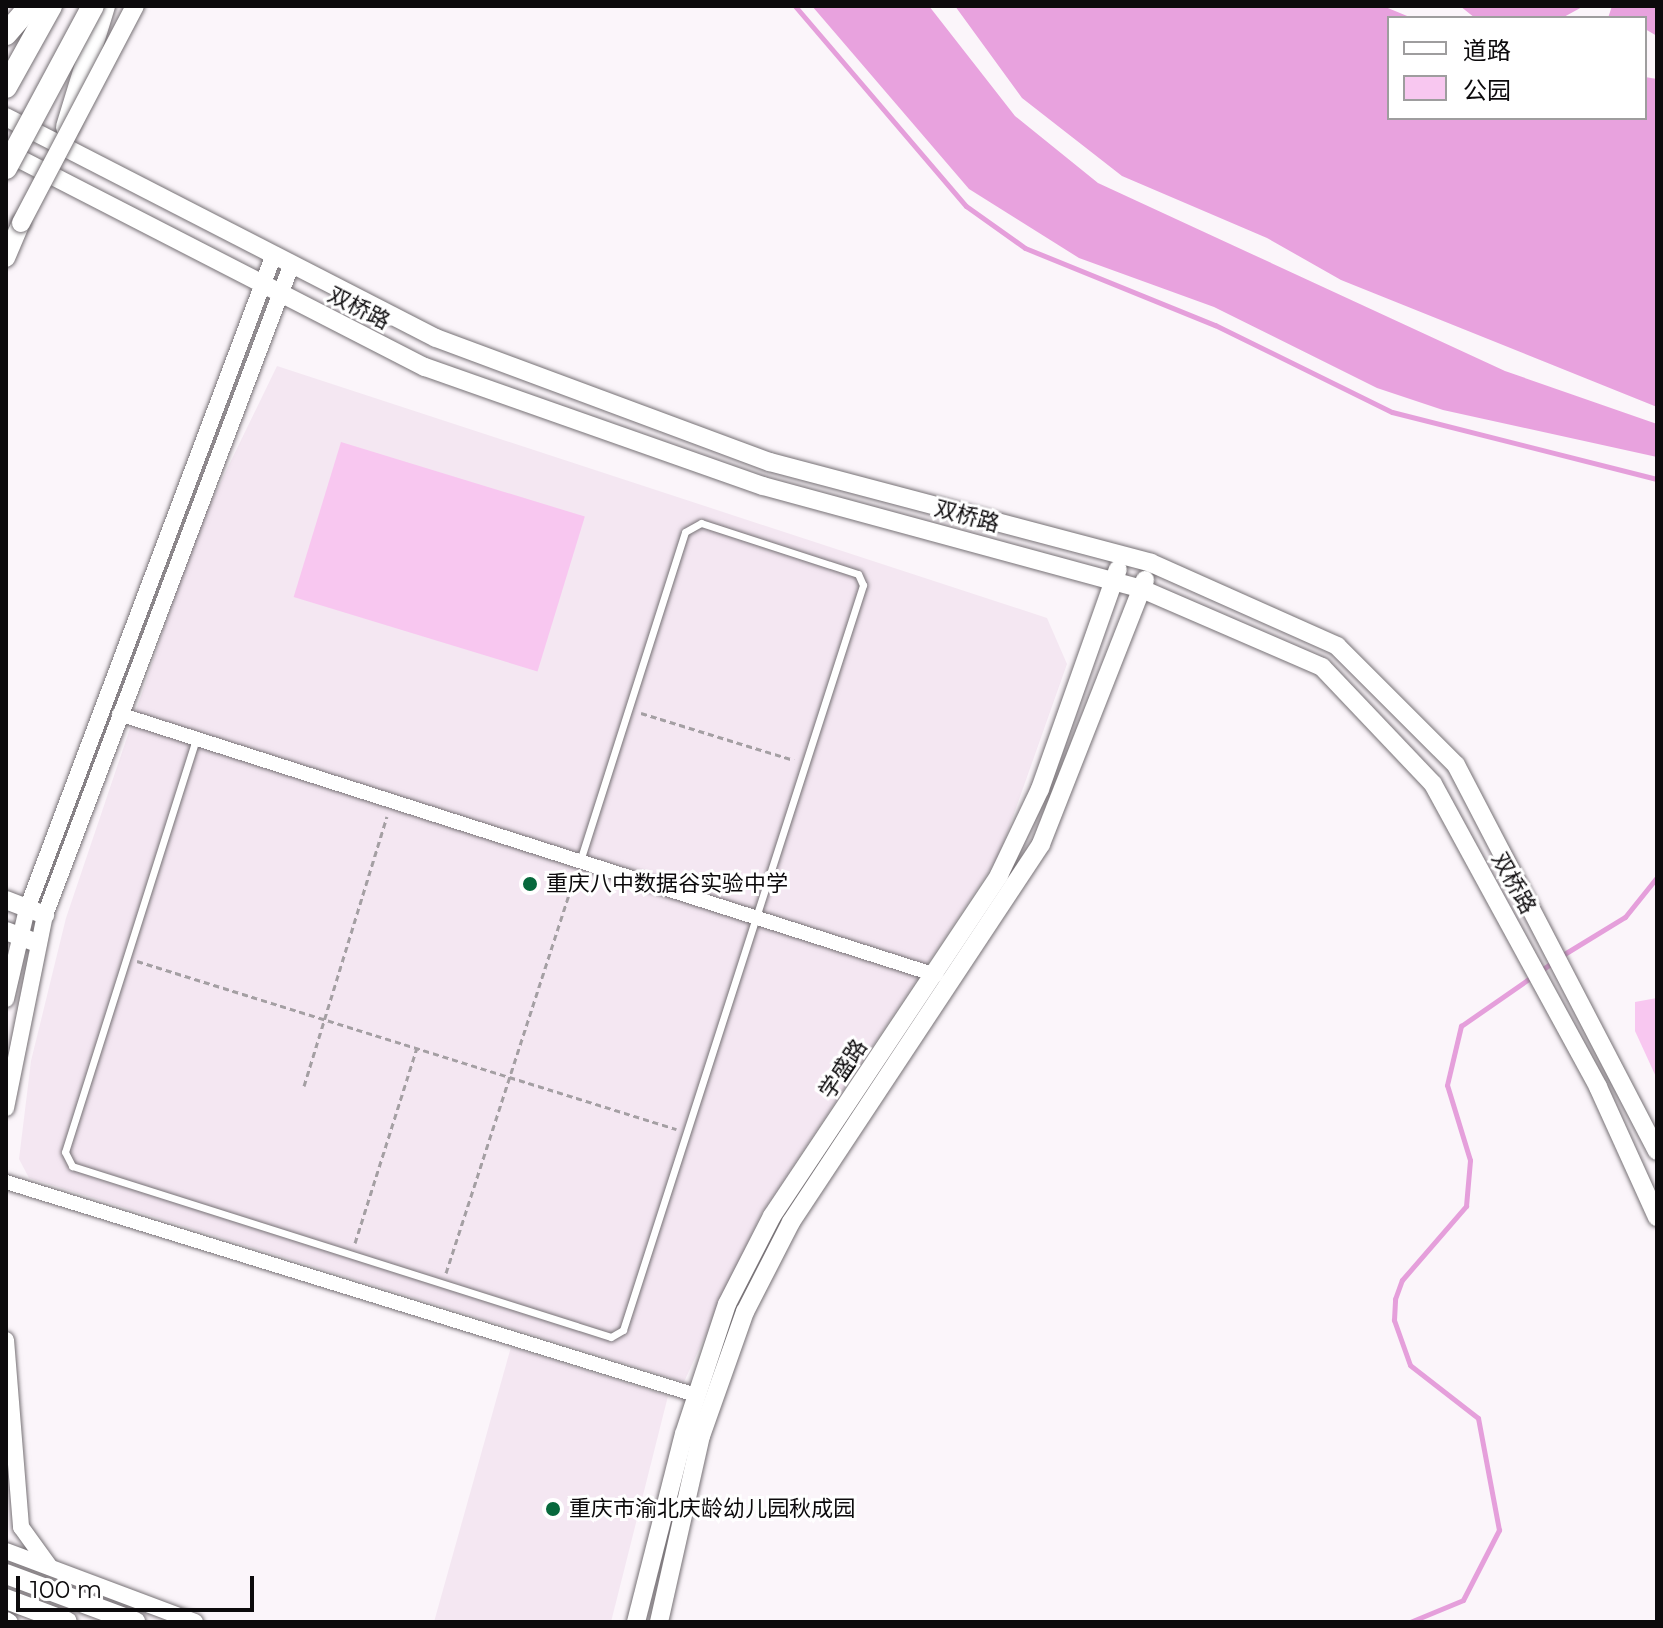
<!DOCTYPE html>
<meta charset="utf-8">
<style>
body{margin:0}
#map{position:relative;width:1663px;height:1628px;overflow:hidden;background:#fbf5fa;font-family:Montserrat,"Noto Sans SC",sans-serif}
div>[style]{position:absolute}
[style*='--x']{left:calc(var(--x)*1px);top:calc(var(--y)*1px);width:calc(var(--w)*1px);rotate:calc(var(--a)*1deg)}
.built>*{inset:0;background:#f4e7f2}
.green>*{inset:0;background:#f8c7f0;transform-origin:0 0}
.forest>*{inset:0;background:#e8a2de}
.stream>*{height:5px;margin:-2.5px;padding:0 2.5px;transform-origin:2.5px;border-radius:2.5px;background:#e59fdb}
.path>*{height:3px;margin-top:-1.5px;transform-origin:0;background:repeating-linear-gradient(90deg,#a49fa3 0 6px,transparent 0 10px)}
.roads{filter:drop-shadow(0 0 2px #767175) drop-shadow(0 0 2px #767175)}
.service>*{height:7px;margin:-3.5px;padding:0 3.5px;transform-origin:3.5px;border-radius:3.5px;background:#fff}
.minor>*{height:14px;margin:-7px;padding:0 7px;transform-origin:7px;border-radius:7px;background:#fff}
.tertiary>*{height:16px;margin:-8px;padding:0 8px;transform-origin:8px;border-radius:8px;background:#fff}
.secondary>*{height:18px;margin:-9px;padding:0 9px;transform-origin:9px;border-radius:9px;background:#fff}
.primary>*{height:20px;margin:-10px;padding:0 10px;transform-origin:10px;border-radius:10px;background:#fff}
.trunk>*{height:22px;margin:-11px;padding:0 11px;transform-origin:11px;border-radius:11px;background:#fff}
.bridges{filter:drop-shadow(0 0 2px #767175) drop-shadow(0 0 2px #767175)}
.secondary-bridge>*{height:18px;margin:-9px;padding:0 9px;transform-origin:9px;border-radius:9px;background:#fff}
.trunk-bridge>*{height:22px;margin:-11px;padding:0 11px;transform-origin:11px;border-radius:11px;background:#fff}
.dots>*{width:22px;height:22px;translate:-50% -50%;box-sizing:border-box;border:4px solid #fff;border-radius:50%}
span{translate:-50% -50%;white-space:nowrap;text-align:center;line-height:1.15;-webkit-text-stroke:6px #fff;paint-order:stroke}
.street-label{font-size:22px;color:#0c0a0c}
.poi-label{font-size:22px;color:#0c0a0c}
.left{translate:0 -50%;text-align:left}
.frame{position:absolute;inset:0;border:8px solid #0c0a0c;pointer-events:none}
.legend{position:absolute;left:1387px;top:16px;width:260px;height:104px;box-sizing:border-box;background:#fff;border:2px solid #9e9d9e;margin:0;padding:10px 14px;list-style:none;font-size:24px;color:#0c0a0c}
.legend li{display:flex;align-items:center;gap:16px;height:40px}
.legend b{width:40px;border:2px solid #9e9d9e}
.scale{position:absolute;left:16px;top:1576px;width:238px;height:36px;box-sizing:border-box;border:4px solid #0c0a0c;border-top:0;padding-left:10px;font-size:24px;line-height:28px;white-space:nowrap;color:#0c0a0c;-webkit-text-stroke:6px #fff;paint-order:stroke}
</style>
<div id="map">
<div class="built">
<div style="clip-path:polygon(277px 366px,1047px 618px,1067px 664px,999px 856px,761px 1214px,684px 1382px,29px 1178px,19px 1159px,31px 1061px,66px 918px,196px 533px)"></div>
<div style="clip-path:polygon(511px 1347px,668px 1396px,611px 1622px,434px 1622px)"></div>
</div>
<div class="green">
<div style="left:341px;top:442px;width:255px;height:162px;rotate:17deg"></div>
<div style="clip-path:polygon(1657px 998px,1657px 1079px,1635px 1031px,1635px 1002px)"></div>
</div>
<div class="forest">
<div style="clip-path:polygon(812px 6px,929px 6px,1015px 116px,1098px 183px,1505px 371px,1657px 424px,1657px 457px,1443px 410px,1377px 388px,1214px 307px,1079px 258px,969px 189px)"></div>
<div style="clip-path:polygon(955px 6px,1383px 6px,1412px 18px,1389px 18px,1389px 118px,1645px 118px,1645px 77px,1657px 79px,1657px 407px,1341px 280px,1267px 238px,1122px 176px,1022px 98px)"></div>
<div style="clip-path:polygon(1460px 6px,1584px 6px,1562px 18px,1475px 18px)"></div>
<div style="clip-path:polygon(1612px 6px,1657px 6px,1657px 36px,1645px 29px,1645px 18px,1608px 18px)"></div>
</div>
<div class="stream">
<div style="--x:795;--y:6;--w:263;--a:49.5"></div>
<div style="--x:966;--y:206;--w:72;--a:35.4"></div>
<div style="--x:1025;--y:248;--w:205;--a:22.1"></div>
<div style="--x:1215;--y:325;--w:197;--a:26.2"></div>
<div style="--x:1392;--y:412;--w:273;--a:14.2"></div>
<div style="--x:1561;--y:956;--w:75;--a:-31.4"></div>
<div style="--x:1625;--y:917;--w:51;--a:-51.3"></div>
<div style="--x:1410;--y:1622;--w:57;--a:-22.5"></div>
<div style="--x:1463;--y:1600;--w:79;--a:-62.8"></div>
<div style="--x:1499;--y:1530;--w:114;--a:-100.6"></div>
<div style="--x:1478;--y:1418;--w:86;--a:-142.1"></div>
<div style="--x:1410;--y:1365;--w:48;--a:-109.6"></div>
<div style="--x:1394;--y:1320;--w:21;--a:-87"></div>
<div style="--x:1395;--y:1299;--w:20;--a:-70"></div>
<div style="--x:1402;--y:1280;--w:98;--a:-49.1"></div>
<div style="--x:1466;--y:1206;--w:46;--a:-85"></div>
<div style="--x:1470;--y:1160;--w:78;--a:-107"></div>
<div style="--x:1447;--y:1085;--w:61;--a:-76.7"></div>
<div style="--x:1461;--y:1026;--w:112;--a:-34.8"></div>
</div>
<div class="path">
<div style="--x:641;--y:713;--w:160;--a:17.1"></div>
<div style="--x:137;--y:961;--w:565;--a:17.31"></div>
<div style="--x:304;--y:1086;--w:282;--a:-72.9"></div>
<div style="--x:355;--y:1243;--w:205;--a:-72.4"></div>
<div style="--x:446;--y:1273;--w:416;--a:-72"></div>
</div>
<div class="roads">
<div class="service">
<div style="--x:196;--y:739;--w:433;--a:107.6"></div>
<div style="--x:65;--y:1152;--w:16;--a:63"></div>
<div style="--x:72;--y:1166;--w:565;--a:17.6"></div>
<div style="--x:611;--y:1337;--w:14;--a:-30"></div>
<div style="--x:623;--y:1330;--w:783;--a:-72.14"></div>
<div style="--x:863;--y:585;--w:12;--a:-114"></div>
<div style="--x:858;--y:574;--w:165;--a:-162"></div>
<div style="--x:701;--y:523;--w:18;--a:151"></div>
<div style="--x:685;--y:532;--w:346;--a:107.7"></div>
</div>
<div class="minor">
<div style="--x:119;--y:714;--w:858;--a:17.72"></div>
<div style="--x:6;--y:1182;--w:722;--a:17.16"></div>
</div>
<div class="tertiary">
<div style="--x:6;--y:999;--w:92;--a:-76.9"></div>
<div style="--x:27;--y:909;--w:697;--a:-69.33"></div>
<div style="--x:6;--y:1108;--w:197;--a:-78.6"></div>
<div style="--x:45;--y:915;--w:694;--a:-69.24"></div>
<div style="--x:6;--y:1340;--w:188;--a:85.4"></div>
<div style="--x:21;--y:1527;--w:49;--a:54.1"></div>
<div style="--x:6;--y:1551;--w:202;--a:20.6"></div>
<div style="--x:6;--y:1620;--w:4;--a:27"></div>
</div>
<div class="secondary">
<div style="--x:6;--y:117;--w:483;--a:27.2"></div>
<div style="--x:436;--y:338;--w:356;--a:20.4"></div>
<div style="--x:770;--y:462;--w:394;--a:14.8"></div>
<div style="--x:1151;--y:563;--w:204;--a:24"></div>
<div style="--x:1337;--y:646;--w:168;--a:45"></div>
<div style="--x:1456;--y:765;--w:435;--a:62.5"></div>
<div style="--x:6;--y:152;--w:471;--a:27.2"></div>
<div style="--x:425;--y:367;--w:358;--a:19.4"></div>
<div style="--x:763;--y:486;--w:393;--a:15.2"></div>
<div style="--x:1142;--y:589;--w:196;--a:23.4"></div>
<div style="--x:1322;--y:667;--w:161;--a:46.5"></div>
<div style="--x:1433;--y:784;--w:345;--a:61.4"></div>
<div style="--x:1598;--y:1087;--w:143;--a:65.6"></div>
<div style="--x:6;--y:258;--w:38;--a:-67"></div>
<div style="--x:6;--y:900;--w:42;--a:21"></div>
<div style="--x:6;--y:931;--w:33;--a:21"></div>
<div style="--x:636;--y:1622;--w:194;--a:-75.7"></div>
<div style="--x:684;--y:1434;--w:137;--a:-71.7"></div>
<div style="--x:727;--y:1304;--w:99;--a:-62.9"></div>
<div style="--x:772;--y:1216;--w:410;--a:-56.3"></div>
<div style="--x:999;--y:875;--w:95;--a:-64.5"></div>
<div style="--x:1040;--y:789;--w:233;--a:-70.5"></div>
<div style="--x:659;--y:1622;--w:191;--a:-77.3"></div>
<div style="--x:701;--y:1436;--w:132;--a:-70.5"></div>
<div style="--x:745;--y:1312;--w:101;--a:-62.9"></div>
<div style="--x:791;--y:1222;--w:453;--a:-56.5"></div>
<div style="--x:1041;--y:844;--w:284;--a:-68.5"></div>
</div>
<div class="primary">
<div style="--x:6;--y:1574;--w:138;--a:20.4"></div>
<div style="--x:6;--y:1599;--w:65;--a:20.7"></div>
</div>
<div class="trunk">
<div style="--x:6;--y:34;--w:37;--a:-49"></div>
<div style="--x:6;--y:87;--w:93;--a:-60.9"></div>
<div style="--x:67;--y:127;--w:127;--a:-73"></div>
</div>
</div>
<div class="bridges">
<div class="secondary-bridge">
<div style="--x:21;--y:223;--w:245;--a:-62.3"></div>
</div>
<div class="trunk-bridge">
<div style="--x:6;--y:168;--w:184;--a:-61.8"></div>
</div>
</div>
<div class="dots">
<div style="left:530px;top:884px;background:#07683c"></div>
<div style="left:553px;top:1509px;background:#07683c"></div>
</div>
<div class="street-label">
<span style="left:359px;top:308px;rotate:27deg">双桥路</span>
<span style="left:967px;top:516px;rotate:15deg">双桥路</span>
<span style="left:1514px;top:883px;rotate:61deg">双桥路</span>
<span style="left:843px;top:1069px;rotate:-56deg">学盛路</span>
</div>
<div class="poi-label">
<span class="left" style="left:546px;top:884px">重庆八中数据谷实验中学</span>
<span class="left" style="left:569px;top:1509px">重庆市渝北庆龄幼儿园秋成园</span>
</div>
<div class="frame"></div>
<ul class="legend">
<li><b style="height:10px;background:#fff"></b>道路</li>
<li><b style="height:22px;background:#f8c7f0"></b>公园</li>
</ul>
<div class="scale">100 m</div>
</div>
